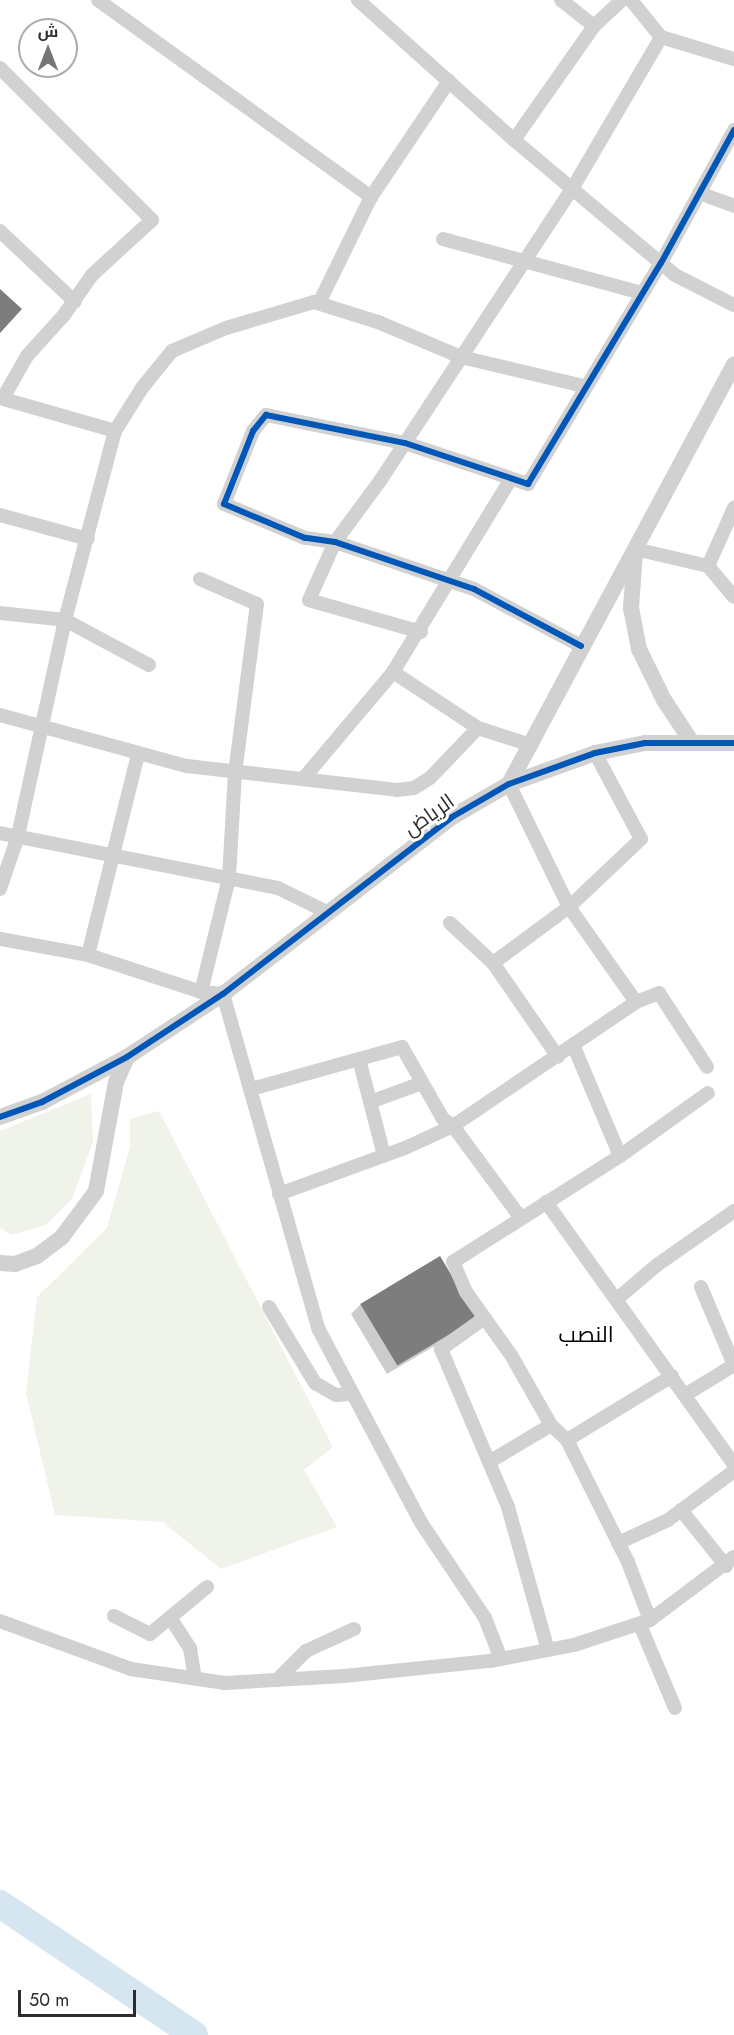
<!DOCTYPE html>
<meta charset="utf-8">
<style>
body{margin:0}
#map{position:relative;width:734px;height:2035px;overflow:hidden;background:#fff;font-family:Jost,Cairo,sans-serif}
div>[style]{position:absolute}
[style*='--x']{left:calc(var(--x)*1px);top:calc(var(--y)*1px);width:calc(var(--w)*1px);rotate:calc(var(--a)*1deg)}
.green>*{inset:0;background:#eff3ea}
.shadow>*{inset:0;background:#0003}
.river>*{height:28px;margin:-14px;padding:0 14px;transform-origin:14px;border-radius:14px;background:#d6e6f1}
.building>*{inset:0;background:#7d7d7d;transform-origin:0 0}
.minor>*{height:14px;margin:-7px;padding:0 7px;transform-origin:7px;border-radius:7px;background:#d1d1d1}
.tertiary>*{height:16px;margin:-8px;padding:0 8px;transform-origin:8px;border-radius:8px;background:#d1d1d1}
.cycleway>*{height:6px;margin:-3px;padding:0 3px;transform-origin:3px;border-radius:3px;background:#0057b8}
span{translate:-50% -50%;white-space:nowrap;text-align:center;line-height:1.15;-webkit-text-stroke:6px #fff;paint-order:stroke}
.street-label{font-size:21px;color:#2c2c2c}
.neighbourhood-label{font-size:22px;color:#000}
.north{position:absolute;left:18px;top:18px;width:60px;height:60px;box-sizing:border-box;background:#fff;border:2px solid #ababab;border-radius:50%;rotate:0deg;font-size:16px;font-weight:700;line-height:24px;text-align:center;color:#2c2c2c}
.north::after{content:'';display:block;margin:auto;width:21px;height:27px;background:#767676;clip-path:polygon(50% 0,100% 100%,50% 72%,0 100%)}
.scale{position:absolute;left:18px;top:1990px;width:118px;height:27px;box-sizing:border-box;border:3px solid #2c2c2c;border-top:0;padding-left:8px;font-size:18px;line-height:21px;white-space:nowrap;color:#2c2c2c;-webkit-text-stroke:4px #fff;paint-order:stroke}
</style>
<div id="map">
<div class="green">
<div style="clip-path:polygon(91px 1094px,93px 1142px,72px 1199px,46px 1225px,11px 1235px,0 1228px,0 1131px)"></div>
<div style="clip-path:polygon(159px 1111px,333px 1447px,304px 1470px,337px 1527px,221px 1569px,163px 1522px,55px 1515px,26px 1393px,37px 1297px,107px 1228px,130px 1147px,130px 1119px)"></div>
</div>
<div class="shadow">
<div style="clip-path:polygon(361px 1304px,465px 1328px,387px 1374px,351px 1314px)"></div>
</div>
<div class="river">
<div style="--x:0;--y:1904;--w:234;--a:34"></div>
</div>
<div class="building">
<div style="clip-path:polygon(0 289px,22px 309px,0 333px)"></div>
<div style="left:440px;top:1256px;width:72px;height:93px;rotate:59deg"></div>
</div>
<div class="minor">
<div style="--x:98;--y:0;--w:337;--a:35.8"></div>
<div style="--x:358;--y:0;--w:210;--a:41.9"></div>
<div style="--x:514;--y:140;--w:210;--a:40"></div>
<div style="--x:675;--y:275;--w:66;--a:27"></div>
<div style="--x:561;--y:0;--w:42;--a:38.2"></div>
<div style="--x:631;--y:0;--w:48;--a:51"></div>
<div style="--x:661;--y:37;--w:76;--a:16.8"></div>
<div style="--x:0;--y:68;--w:215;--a:45"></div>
<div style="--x:152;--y:220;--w:81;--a:137.5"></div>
<div style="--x:92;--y:275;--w:49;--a:125"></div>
<div style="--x:64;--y:315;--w:55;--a:132.1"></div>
<div style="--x:27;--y:356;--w:48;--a:119.7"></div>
<div style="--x:514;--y:140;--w:139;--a:-54.9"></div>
<div style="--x:594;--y:26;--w:38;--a:-43"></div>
<div style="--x:699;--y:193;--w:37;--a:20"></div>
<div style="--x:0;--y:231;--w:103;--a:43.4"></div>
<div style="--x:443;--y:239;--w:206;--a:15.2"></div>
<div style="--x:319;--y:303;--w:118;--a:-63.9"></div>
<div style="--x:371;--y:197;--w:140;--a:-56.1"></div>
<div style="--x:0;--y:398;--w:120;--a:16"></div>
<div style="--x:0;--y:515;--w:91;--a:15.3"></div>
<div style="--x:635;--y:549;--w:75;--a:13.1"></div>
<div style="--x:708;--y:566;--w:40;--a:50"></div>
<div style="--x:708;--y:566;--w:64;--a:-65.9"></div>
<div style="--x:200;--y:579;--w:62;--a:23.7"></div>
<div style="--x:257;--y:604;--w:170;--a:97.4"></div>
<div style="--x:235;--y:773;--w:105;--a:93.3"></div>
<div style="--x:229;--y:878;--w:117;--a:103.8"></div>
<div style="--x:0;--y:613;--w:65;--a:6.1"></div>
<div style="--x:65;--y:620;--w:221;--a:102.3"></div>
<div style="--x:18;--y:836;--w:56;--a:108.8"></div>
<div style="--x:421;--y:632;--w:116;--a:-164.1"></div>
<div style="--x:309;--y:600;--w:64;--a:-65.9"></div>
<div style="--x:335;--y:542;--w:76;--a:-53.6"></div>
<div style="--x:380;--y:481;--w:349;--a:-56.7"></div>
<div style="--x:572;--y:189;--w:176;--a:-59.6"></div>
<div style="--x:581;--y:646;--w:121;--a:-152"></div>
<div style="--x:474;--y:589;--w:147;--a:-161.3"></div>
<div style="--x:335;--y:542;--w:30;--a:-172"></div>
<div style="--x:305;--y:538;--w:88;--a:-157.2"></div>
<div style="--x:224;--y:504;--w:79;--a:-68.3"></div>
<div style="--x:253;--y:431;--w:21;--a:-51"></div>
<div style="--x:266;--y:415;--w:142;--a:11.4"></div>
<div style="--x:405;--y:443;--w:130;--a:18.4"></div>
<div style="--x:528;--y:484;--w:258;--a:-59"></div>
<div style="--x:661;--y:263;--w:152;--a:-61.2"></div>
<div style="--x:149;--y:665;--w:95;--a:-151.8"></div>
<div style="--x:65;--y:620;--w:196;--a:-75.2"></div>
<div style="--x:115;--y:431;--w:51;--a:-57.9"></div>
<div style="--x:142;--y:388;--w:48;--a:-51"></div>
<div style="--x:172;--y:351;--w:59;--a:-23.1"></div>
<div style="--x:226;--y:328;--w:92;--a:-16.5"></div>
<div style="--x:314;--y:302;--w:67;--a:17.4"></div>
<div style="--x:378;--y:322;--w:90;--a:22.9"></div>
<div style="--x:461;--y:357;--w:126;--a:13.3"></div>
<div style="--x:393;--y:672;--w:102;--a:33.4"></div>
<div style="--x:478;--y:728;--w:56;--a:17.8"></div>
<div style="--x:0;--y:715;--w:194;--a:15.3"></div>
<div style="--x:187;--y:766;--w:211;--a:6.5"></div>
<div style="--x:397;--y:790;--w:17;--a:-7"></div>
<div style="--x:414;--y:788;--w:19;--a:-32"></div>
<div style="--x:430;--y:778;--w:69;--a:-46.2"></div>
<div style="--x:303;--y:779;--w:140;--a:-49.9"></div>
<div style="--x:393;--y:672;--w:226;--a:-58.6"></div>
<div style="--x:509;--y:784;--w:137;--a:64"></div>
<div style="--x:569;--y:907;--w:116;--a:54.8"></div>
<div style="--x:636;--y:1002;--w:25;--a:-21"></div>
<div style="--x:659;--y:993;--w:88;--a:57"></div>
<div style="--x:0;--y:833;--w:283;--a:11.2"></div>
<div style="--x:278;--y:888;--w:55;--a:26.1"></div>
<div style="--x:450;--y:923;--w:59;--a:42.9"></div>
<div style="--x:493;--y:963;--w:114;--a:55.3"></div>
<div style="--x:0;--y:939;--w:89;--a:10.3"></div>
<div style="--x:88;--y:955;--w:119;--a:18.1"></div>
<div style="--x:201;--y:992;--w:22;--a:5"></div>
<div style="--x:223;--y:994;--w:349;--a:74.1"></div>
<div style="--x:319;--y:1330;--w:216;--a:62.1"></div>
<div style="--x:420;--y:1521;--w:117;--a:56.2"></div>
<div style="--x:485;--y:1618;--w:44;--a:68.7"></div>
<div style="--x:88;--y:955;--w:207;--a:-76"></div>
<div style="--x:493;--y:963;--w:94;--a:-36.4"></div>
<div style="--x:569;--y:907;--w:99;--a:-43.4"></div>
<div style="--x:641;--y:839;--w:98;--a:-118.1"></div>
<div style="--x:574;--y:1047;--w:118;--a:67.1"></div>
<div style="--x:359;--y:1059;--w:100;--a:75.5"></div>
<div style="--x:251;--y:1089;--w:157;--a:-15.5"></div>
<div style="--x:402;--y:1047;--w:83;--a:60.3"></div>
<div style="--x:443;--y:1119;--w:12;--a:35"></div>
<div style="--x:453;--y:1126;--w:221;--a:-34.1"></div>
<div style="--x:370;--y:1102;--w:55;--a:-20.1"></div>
<div style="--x:279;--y:1194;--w:134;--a:-20.1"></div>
<div style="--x:405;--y:1148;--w:53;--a:-24.6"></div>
<div style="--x:453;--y:1126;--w:113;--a:53.6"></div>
<div style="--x:546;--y:1202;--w:323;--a:54.4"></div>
<div style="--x:701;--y:1287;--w:85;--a:67.1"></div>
<div style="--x:617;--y:1299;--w:52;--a:-40.4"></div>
<div style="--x:657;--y:1265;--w:94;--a:-35"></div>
<div style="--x:269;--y:1307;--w:89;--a:58.8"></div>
<div style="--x:315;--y:1383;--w:24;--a:30"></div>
<div style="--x:336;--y:1395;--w:14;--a:-4"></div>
<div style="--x:483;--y:1319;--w:52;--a:144.5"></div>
<div style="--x:441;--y:1349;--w:172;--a:67"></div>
<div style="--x:508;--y:1507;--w:148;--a:74.4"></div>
<div style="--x:685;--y:1395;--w:57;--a:-31.5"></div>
<div style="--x:567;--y:1440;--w:123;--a:-31.4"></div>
<div style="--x:489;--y:1462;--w:72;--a:-30.8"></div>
<div style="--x:681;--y:1510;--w:72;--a:51.2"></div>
<div style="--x:618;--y:1543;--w:55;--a:-24.7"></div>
<div style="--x:668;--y:1520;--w:82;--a:-36.6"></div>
<div style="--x:114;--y:1616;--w:40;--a:26.6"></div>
<div style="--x:150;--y:1634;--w:74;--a:-39.5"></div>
<div style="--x:171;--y:1619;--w:35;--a:57"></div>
<div style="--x:190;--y:1648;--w:31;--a:81"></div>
<div style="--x:650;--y:1620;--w:62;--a:-110.8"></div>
<div style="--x:628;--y:1562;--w:136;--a:-116.6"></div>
<div style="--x:567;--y:1440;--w:22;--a:-137"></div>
<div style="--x:551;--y:1425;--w:81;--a:-119.7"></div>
<div style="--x:511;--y:1355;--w:77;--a:-125.5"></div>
<div style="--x:466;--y:1292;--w:33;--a:-113"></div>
<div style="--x:453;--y:1262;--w:198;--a:-32.4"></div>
<div style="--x:620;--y:1156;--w:108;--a:-35.6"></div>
<div style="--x:0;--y:1621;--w:140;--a:20.1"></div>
<div style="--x:131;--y:1669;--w:95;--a:8.5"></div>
<div style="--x:225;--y:1683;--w:119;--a:-3.4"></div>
<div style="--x:344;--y:1676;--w:147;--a:-5.9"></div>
<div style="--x:490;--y:1661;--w:86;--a:-10.8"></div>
<div style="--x:574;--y:1645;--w:80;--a:-18.2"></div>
<div style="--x:650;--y:1620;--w:105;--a:-36.9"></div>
<div style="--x:640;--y:1625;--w:90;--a:67.1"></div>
<div style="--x:277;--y:1680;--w:41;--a:-45"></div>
<div style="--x:306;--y:1651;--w:53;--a:-24.6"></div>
</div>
<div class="tertiary">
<div style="--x:635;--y:553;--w:55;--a:94.2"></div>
<div style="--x:631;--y:608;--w:42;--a:79"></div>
<div style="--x:639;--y:649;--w:57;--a:63.9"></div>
<div style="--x:664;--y:700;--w:49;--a:56.6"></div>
<div style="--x:509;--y:784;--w:476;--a:-61.8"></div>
<div style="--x:0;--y:1117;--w:45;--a:-19.7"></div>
<div style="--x:42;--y:1102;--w:96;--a:-27.9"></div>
<div style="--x:127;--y:1057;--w:115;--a:-33.3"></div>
<div style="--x:223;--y:994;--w:289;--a:-37.7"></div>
<div style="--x:452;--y:817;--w:66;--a:-30.1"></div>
<div style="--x:509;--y:784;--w:91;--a:-19.8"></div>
<div style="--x:595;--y:753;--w:51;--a:-11.3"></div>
<div style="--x:645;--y:743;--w:89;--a:0"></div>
<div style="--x:0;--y:1263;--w:15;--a:4"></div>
<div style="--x:15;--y:1264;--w:23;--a:-20"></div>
<div style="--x:37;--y:1256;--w:31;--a:-37"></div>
<div style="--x:62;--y:1237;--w:57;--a:-53.5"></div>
<div style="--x:96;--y:1191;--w:111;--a:-79.6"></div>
<div style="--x:116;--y:1082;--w:27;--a:-66"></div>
</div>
<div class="cycleway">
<div style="--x:581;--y:646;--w:121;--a:-152"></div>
<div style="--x:474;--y:589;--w:147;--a:-161.3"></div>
<div style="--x:335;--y:542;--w:30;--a:-172"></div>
<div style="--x:305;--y:538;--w:88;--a:-157.2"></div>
<div style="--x:224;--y:504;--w:79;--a:-68.3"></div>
<div style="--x:253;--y:431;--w:21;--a:-51"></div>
<div style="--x:266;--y:415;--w:142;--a:11.4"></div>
<div style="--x:405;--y:443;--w:130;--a:18.4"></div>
<div style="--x:528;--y:484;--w:258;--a:-59"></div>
<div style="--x:661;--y:263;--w:152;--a:-61.2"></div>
<div style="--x:0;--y:1117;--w:45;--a:-19.7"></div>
<div style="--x:42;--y:1102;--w:96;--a:-27.9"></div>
<div style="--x:127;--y:1057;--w:115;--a:-33.3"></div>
<div style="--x:223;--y:994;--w:289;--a:-37.7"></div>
<div style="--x:452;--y:817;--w:66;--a:-30.1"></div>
<div style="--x:509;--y:784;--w:91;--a:-19.8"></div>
<div style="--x:595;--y:753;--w:51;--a:-11.3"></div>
<div style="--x:645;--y:743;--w:89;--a:0"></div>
</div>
<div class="street-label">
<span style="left:429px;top:815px;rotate:-35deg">الرياض</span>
</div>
<div class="neighbourhood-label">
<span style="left:586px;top:1335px">النصب</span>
</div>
<div class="north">ش</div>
<div class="scale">50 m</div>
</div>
